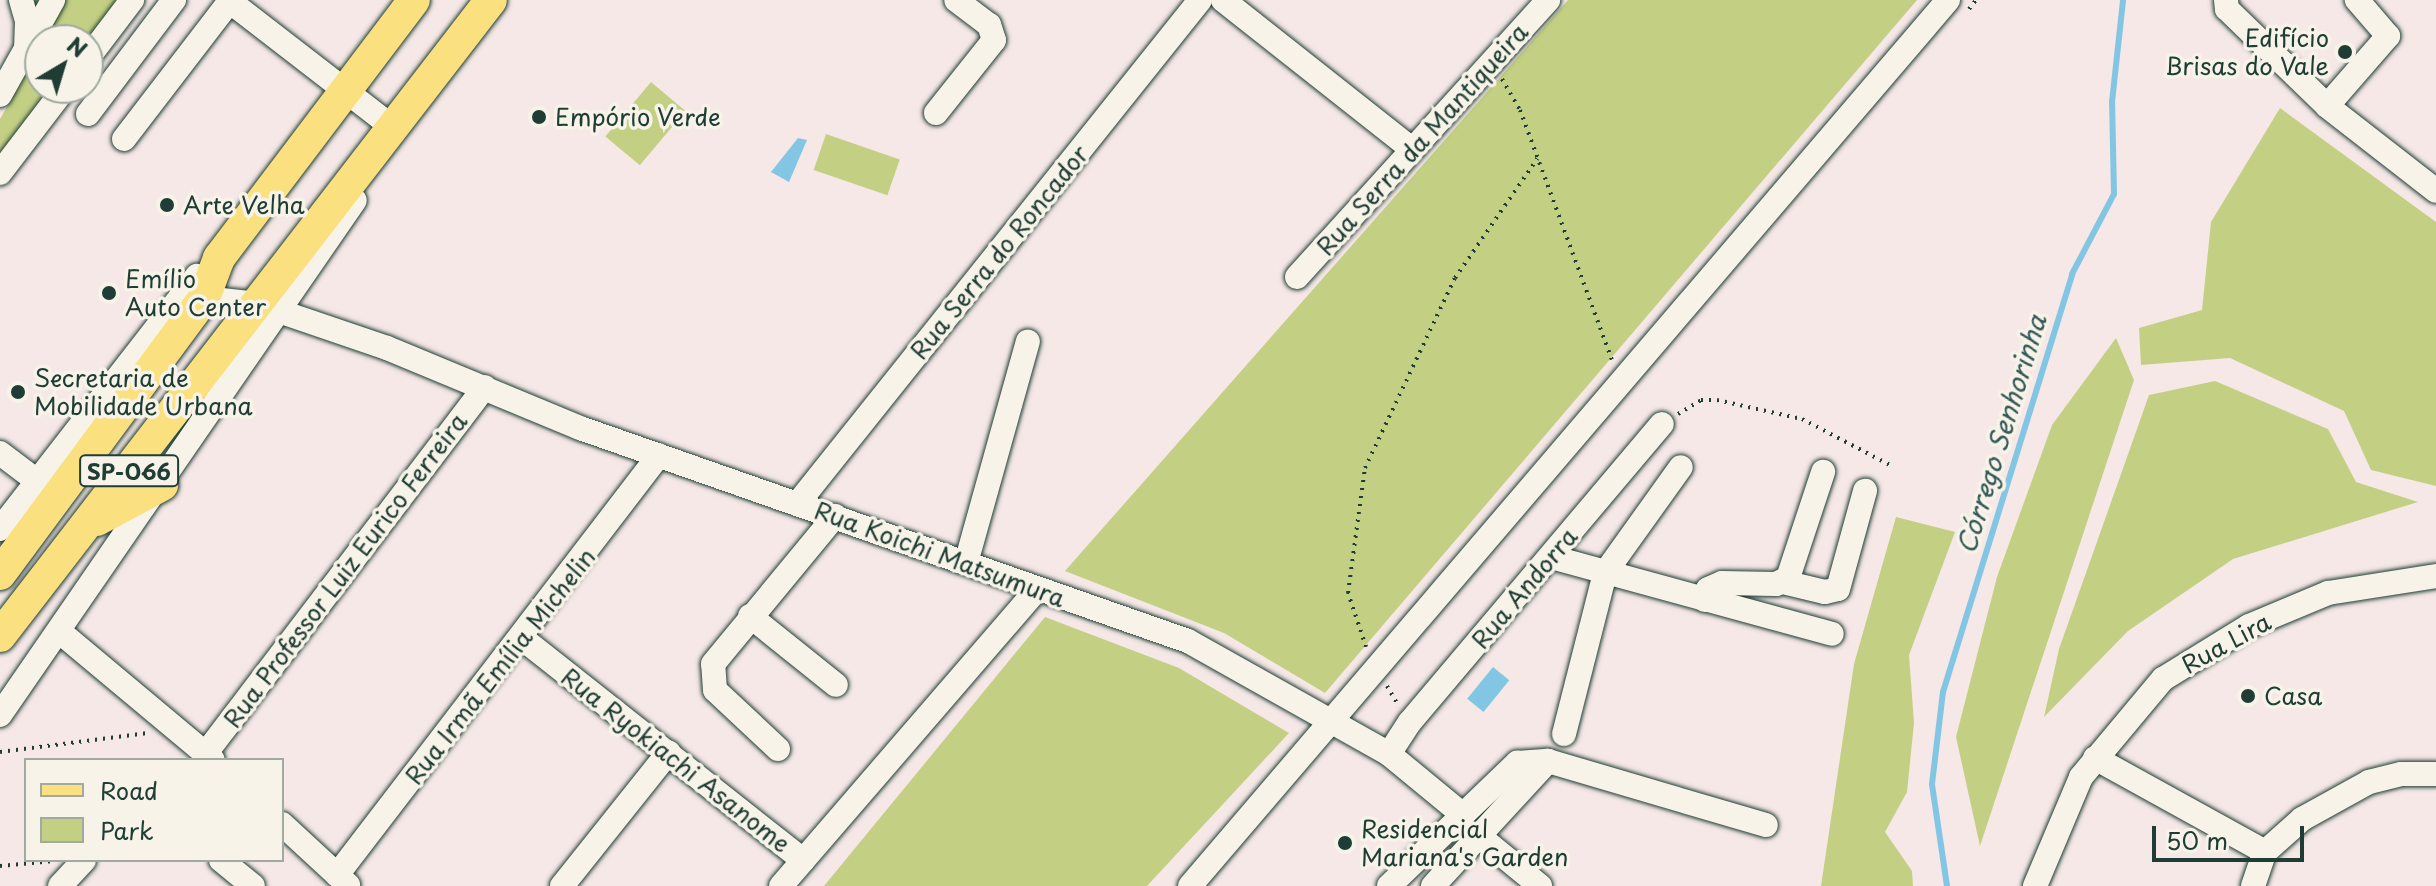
<!DOCTYPE html>
<meta charset="utf-8">
<style>
body{margin:0}
#map{position:relative;width:2436px;height:886px;overflow:hidden;background:#f5e8e6;font-family:"Playpen Sans",sans-serif}
div>[style]{position:absolute}
[style*='--x']{left:calc(var(--x)*1px);top:calc(var(--y)*1px);width:calc(var(--w)*1px);rotate:calc(var(--a)*1deg)}
.green>*{inset:0;background:#c3d084;transform-origin:0 0}
.water>*{inset:0;background:#83c6e4;transform-origin:0 0}
.stream>*{height:6px;margin:-3px;padding:0 3px;transform-origin:3px;border-radius:3px;background:#83c6e4}
.path>*{height:4px;margin-top:-2px;transform-origin:0;background:repeating-linear-gradient(90deg,#1f3d34 0 2px,transparent 0 8px)}
.roads{filter:drop-shadow(0 0 2px #1f3d34) drop-shadow(0 0 2px #1f3d34)}
.minor>*{height:24px;margin:-12px;padding:0 12px;transform-origin:12px;border-radius:12px;background:#f7f3e8}
.major>*{height:32px;margin:-16px;padding:0 16px;transform-origin:16px;border-radius:16px;background:#fbe080}
.dots>*{width:22px;height:22px;translate:-50% -50%;box-sizing:border-box;border:4px solid #f7f3e8;border-radius:50%}
span{translate:-50% -50%;white-space:nowrap;text-align:center;line-height:1.15;-webkit-text-stroke:7px #f7f3e8;paint-order:stroke}
.shield-label span{padding:2px 6px;background:#f7f3e8;border:2px solid;border-radius:6px;-webkit-text-stroke-width:0}
.shield-label{font-size:22px;color:#1f3d34;font-weight:700}
.poi-label{font-size:24px;color:#1f3d34}
.right{translate:-100% -50%;text-align:right}
.left{translate:0 -50%;text-align:left}
.street-label{font-size:24px;color:#1f3d34}
.water-label{font-size:26px;color:#335857;font-style:italic}
.legend{position:absolute;left:24px;top:758px;width:260px;height:104px;box-sizing:border-box;background:#f7f3e8;border:2px solid #a1aaa0;margin:0;padding:10px 14px;list-style:none;font-size:24px;color:#1f3d34}
.legend li{display:flex;align-items:center;gap:16px;height:40px}
.legend b{width:40px;border:2px solid #a1aaa0}
.north{position:absolute;left:24px;top:24px;width:80px;height:80px;box-sizing:border-box;background:#f7f3e8;border:2px solid #a1aaa0;border-radius:50%;rotate:38deg;font-size:22px;font-weight:700;line-height:32px;text-align:center;color:#1f3d34}
.north::after{content:'';display:block;margin:auto;width:28px;height:36px;background:#1f3d34;clip-path:polygon(50% 0,100% 100%,50% 72%,0 100%)}
.scale{position:absolute;left:2152px;top:826px;width:152px;height:36px;box-sizing:border-box;border:4px solid #1f3d34;border-top:0;padding-left:10px;font-size:24px;line-height:28px;white-space:nowrap;color:#1f3d34;-webkit-text-stroke:6px #f7f3e8;paint-order:stroke}
</style>
<div id="map">
<div class="green">
<div style="clip-path:polygon(32px 0,118px 0,88px 40px,45px 40px,50px 31px)"></div>
<div style="clip-path:polygon(1568px 0,1917px 0,1325px 693px,1224px 633px,1065px 571px)"></div>
<div style="clip-path:polygon(40px 49px,40px 88px,52px 88px,0 157px,0 119px)"></div>
<div style="left:651px;top:82px;width:45px;height:71px;rotate:40deg"></div>
<div style="clip-path:polygon(2280px 108px,2436px 222px,2436px 486px,2371px 470px,2344px 411px,2230px 358px,2141px 365px,2139px 328px,2202px 310px,2211px 222px)"></div>
<div style="left:826px;top:134px;width:78px;height:38px;rotate:19deg"></div>
<div style="clip-path:polygon(2116px 338px,2134px 380px,1980px 846px,1956px 737px,1997px 577px,2052px 425px)"></div>
<div style="clip-path:polygon(2215px 381px,2328px 429px,2356px 482px,2418px 502px,2233px 559px,2128px 631px,2044px 717px,2059px 649px,2149px 395px)"></div>
<div style="clip-path:polygon(1896px 517px,1955px 532px,1909px 655px,1914px 723px,1907px 792px,1885px 832px,1912px 871px,1913px 886px,1821px 886px,1854px 664px)"></div>
<div style="clip-path:polygon(1045px 617px,1179px 668px,1289px 733px,1147px 886px,824px 886px)"></div>
</div>
<div class="water">
<div style="clip-path:polygon(798px 138px,807px 140px,789px 182px,771px 172px)"></div>
<div style="left:1493px;top:667px;width:21px;height:41px;rotate:39deg"></div>
</div>
<div class="stream">
<div style="--x:1947;--y:886;--w:103;--a:-98.4"></div>
<div style="--x:1932;--y:784;--w:93;--a:-83.2"></div>
<div style="--x:1943;--y:692;--w:437;--a:-72.8"></div>
<div style="--x:2072;--y:274;--w:90;--a:-62.3"></div>
<div style="--x:2114;--y:194;--w:92;--a:-91.2"></div>
<div style="--x:2112;--y:102;--w:103;--a:-83.8"></div>
</div>
<div class="path">
<div style="--x:1969;--y:9;--w:11;--a:-52"></div>
<div style="--x:1502;--y:79;--w:36;--a:60"></div>
<div style="--x:1520;--y:110;--w:266;--a:69.8"></div>
<div style="--x:1678;--y:414;--w:27;--a:-31"></div>
<div style="--x:1701;--y:400;--w:16;--a:0"></div>
<div style="--x:1717;--y:400;--w:87;--a:12.6"></div>
<div style="--x:1802;--y:419;--w:99;--a:27.6"></div>
<div style="--x:1366;--y:647;--w:57;--a:-108.4"></div>
<div style="--x:1348;--y:593;--w:126;--a:-82.3"></div>
<div style="--x:1365;--y:468;--w:210;--a:-64.7"></div>
<div style="--x:1455;--y:278;--w:145;--a:-55.4"></div>
<div style="--x:1387;--y:686;--w:20;--a:60"></div>
<div style="--x:0;--y:752;--w:149;--a:-7.3"></div>
<div style="--x:0;--y:866;--w:54;--a:-5.3"></div>
</div>
<div class="roads">
<div class="minor">
<div style="--x:21;--y:0;--w:22;--a:74"></div>
<div style="--x:27;--y:21;--w:28;--a:92"></div>
<div style="--x:228;--y:0;--w:211;--a:37.7"></div>
<div style="--x:1223;--y:0;--w:241;--a:38.3"></div>
<div style="--x:2226;--y:0;--w:9;--a:84"></div>
<div style="--x:2227;--y:9;--w:139;--a:44.1"></div>
<div style="--x:2327;--y:106;--w:138;--a:37.9"></div>
<div style="--x:88;--y:58;--w:73;--a:-52.8"></div>
<div style="--x:0;--y:95;--w:109;--a:-60.8"></div>
<div style="--x:2327;--y:106;--w:93;--a:-48.9"></div>
<div style="--x:2388;--y:36;--w:48;--a:-130.7"></div>
<div style="--x:936;--y:113;--w:93;--a:-51.5"></div>
<div style="--x:994;--y:40;--w:16;--a:-108"></div>
<div style="--x:989;--y:25;--w:41;--a:-142.9"></div>
<div style="--x:88;--y:114;--w:143;--a:-53"></div>
<div style="--x:124;--y:139;--w:174;--a:-52.5"></div>
<div style="--x:0;--y:173;--w:107;--a:-52.6"></div>
<div style="--x:1297;--y:277;--w:374;--a:-47.8"></div>
<div style="--x:185;--y:285;--w:23;--a:34"></div>
<div style="--x:204;--y:298;--w:54;--a:6.3"></div>
<div style="--x:258;--y:304;--w:136;--a:18.8"></div>
<div style="--x:387;--y:348;--w:209;--a:22.5"></div>
<div style="--x:580;--y:428;--w:644;--a:19.31"></div>
<div style="--x:1188;--y:641;--w:231;--a:29.3"></div>
<div style="--x:1389;--y:754;--w:96;--a:39.5"></div>
<div style="--x:0;--y:453;--w:46;--a:37.1"></div>
<div style="--x:798;--y:503;--w:644;--a:-51.37"></div>
<div style="--x:0;--y:529;--w:321;--a:-52.1"></div>
<div style="--x:1551;--y:557;--w:291;--a:15.3"></div>
<div style="--x:966;--y:563;--w:230;--a:-74.4"></div>
<div style="--x:1783;--y:582;--w:43;--a:13.4"></div>
<div style="--x:1825;--y:592;--w:13;--a:-13"></div>
<div style="--x:1838;--y:589;--w:102;--a:-74.6"></div>
<div style="--x:1705;--y:600;--w:11;--a:-75"></div>
<div style="--x:1708;--y:589;--w:15;--a:-23"></div>
<div style="--x:1722;--y:583;--w:54;--a:1.1"></div>
<div style="--x:1776;--y:584;--w:13;--a:-27"></div>
<div style="--x:1788;--y:578;--w:112;--a:-71.7"></div>
<div style="--x:750;--y:616;--w:110;--a:38.7"></div>
<div style="--x:60;--y:632;--w:199;--a:39.9"></div>
<div style="--x:523;--y:639;--w:357;--a:38.3"></div>
<div style="--x:0;--y:715;--w:625;--a:-55.42"></div>
<div style="--x:1564;--y:734;--w:166;--a:-75.7"></div>
<div style="--x:1605;--y:573;--w:130;--a:-54.4"></div>
<div style="--x:778;--y:749;--w:86;--a:-136.9"></div>
<div style="--x:715;--y:690;--w:26;--a:-94"></div>
<div style="--x:713;--y:664;--w:192;--a:-50.5"></div>
<div style="--x:206;--y:753;--w:460;--a:-52.7"></div>
<div style="--x:1389;--y:754;--w:38;--a:-57"></div>
<div style="--x:1410;--y:722;--w:390;--a:-49.8"></div>
<div style="--x:2095;--y:758;--w:194;--a:28.9"></div>
<div style="--x:282;--y:824;--w:90;--a:42.7"></div>
<div style="--x:1479;--y:836;--w:79;--a:39.3"></div>
<div style="--x:221;--y:860;--w:41;--a:39.1"></div>
<div style="--x:337;--y:875;--w:529;--a:-52.52"></div>
<div style="--x:60;--y:886;--w:35;--a:-47"></div>
<div style="--x:562;--y:886;--w:171;--a:-51.4"></div>
<div style="--x:781;--y:886;--w:392;--a:-49.2"></div>
<div style="--x:1190;--y:886;--w:1166;--a:-49.45"></div>
<div style="--x:1389;--y:886;--w:178;--a:-43.9"></div>
<div style="--x:1517;--y:763;--w:31;--a:-4"></div>
<div style="--x:1548;--y:761;--w:227;--a:16.4"></div>
<div style="--x:1433;--y:886;--w:170;--a:-47.4"></div>
<div style="--x:2035;--y:886;--w:118;--a:-67.1"></div>
<div style="--x:2081;--y:777;--w:128;--a:-50.1"></div>
<div style="--x:2163;--y:679;--w:101;--a:-31.6"></div>
<div style="--x:2249;--y:626;--w:86;--a:-22.7"></div>
<div style="--x:2328;--y:593;--w:109;--a:-8.9"></div>
<div style="--x:2253;--y:886;--w:36;--a:-71"></div>
<div style="--x:2265;--y:852;--w:50;--a:-41.7"></div>
<div style="--x:2302;--y:819;--w:77;--a:-28.9"></div>
<div style="--x:2369;--y:782;--w:33;--a:-14"></div>
<div style="--x:2401;--y:774;--w:35;--a:0"></div>
</div>
<div class="major">
<div style="--x:97;--y:520;--w:74;--a:-28.3"></div>
<div style="--x:0;--y:574;--w:343;--a:-53.5"></div>
<div style="--x:204;--y:298;--w:43;--a:-69.4"></div>
<div style="--x:219;--y:258;--w:323;--a:-52.9"></div>
<div style="--x:0;--y:636;--w:803;--a:-52.33"></div>
</div>
</div>
<div class="dots">
<div style="left:2345px;top:52px;background:#1f3d34"></div>
<div style="left:539px;top:117px;background:#1f3d34"></div>
<div style="left:167px;top:205px;background:#1f3d34"></div>
<div style="left:109px;top:293px;background:#1f3d34"></div>
<div style="left:18px;top:392px;background:#1f3d34"></div>
<div style="left:2248px;top:696px;background:#1f3d34"></div>
<div style="left:1345px;top:843px;background:#1f3d34"></div>
</div>
<div class="shield-label">
<span style="left:129px;top:471px">SP-066</span>
</div>
<div class="poi-label">
<span class="right" style="left:2329px;top:52px">Edifício<br>Brisas do Vale</span>
<span class="left" style="left:555px;top:117px">Empório Verde</span>
<span class="left" style="left:183px;top:205px">Arte Velha</span>
<span class="left" style="left:125px;top:293px">Emílio<br>Auto Center</span>
<span class="left" style="left:34px;top:392px">Secretaria de<br>Mobilidade Urbana</span>
<span class="left" style="left:2264px;top:696px">Casa</span>
<span class="left" style="left:1361px;top:843px">Residencial<br>Mariana's Garden</span>
</div>
<div class="street-label">
<span style="left:1422px;top:139px;rotate:-48deg">Rua Serra da Mantiqueira</span>
<span style="left:999px;top:252px;rotate:-51deg">Rua Serra do Roncador</span>
<span style="left:940px;top:554px;rotate:20deg">Rua Koichi Matsumura</span>
<span style="left:345px;top:570px;rotate:-53deg">Rua Professor Luiz Eurico Ferreira</span>
<span style="left:1524px;top:588px;rotate:-50deg">Rua Andorra</span>
<span style="left:2226px;top:643px;rotate:-29deg">Rua Lira</span>
<span style="left:500px;top:666px;rotate:-52deg">Rua Irmã Emília Michelin</span>
<span style="left:676px;top:760px;rotate:38deg">Rua Ryokiachi Asanome</span>
</div>
<div class="water-label">
<span style="left:2001px;top:434px;rotate:-73deg">Córrego Senhorinha</span>
</div>
<ul class="legend">
<li><b style="height:10px;background:#fbe080"></b>Road</li>
<li><b style="height:22px;background:#c3d084"></b>Park</li>
</ul>
<div class="north">N</div>
<div class="scale">50 m</div>
</div>
